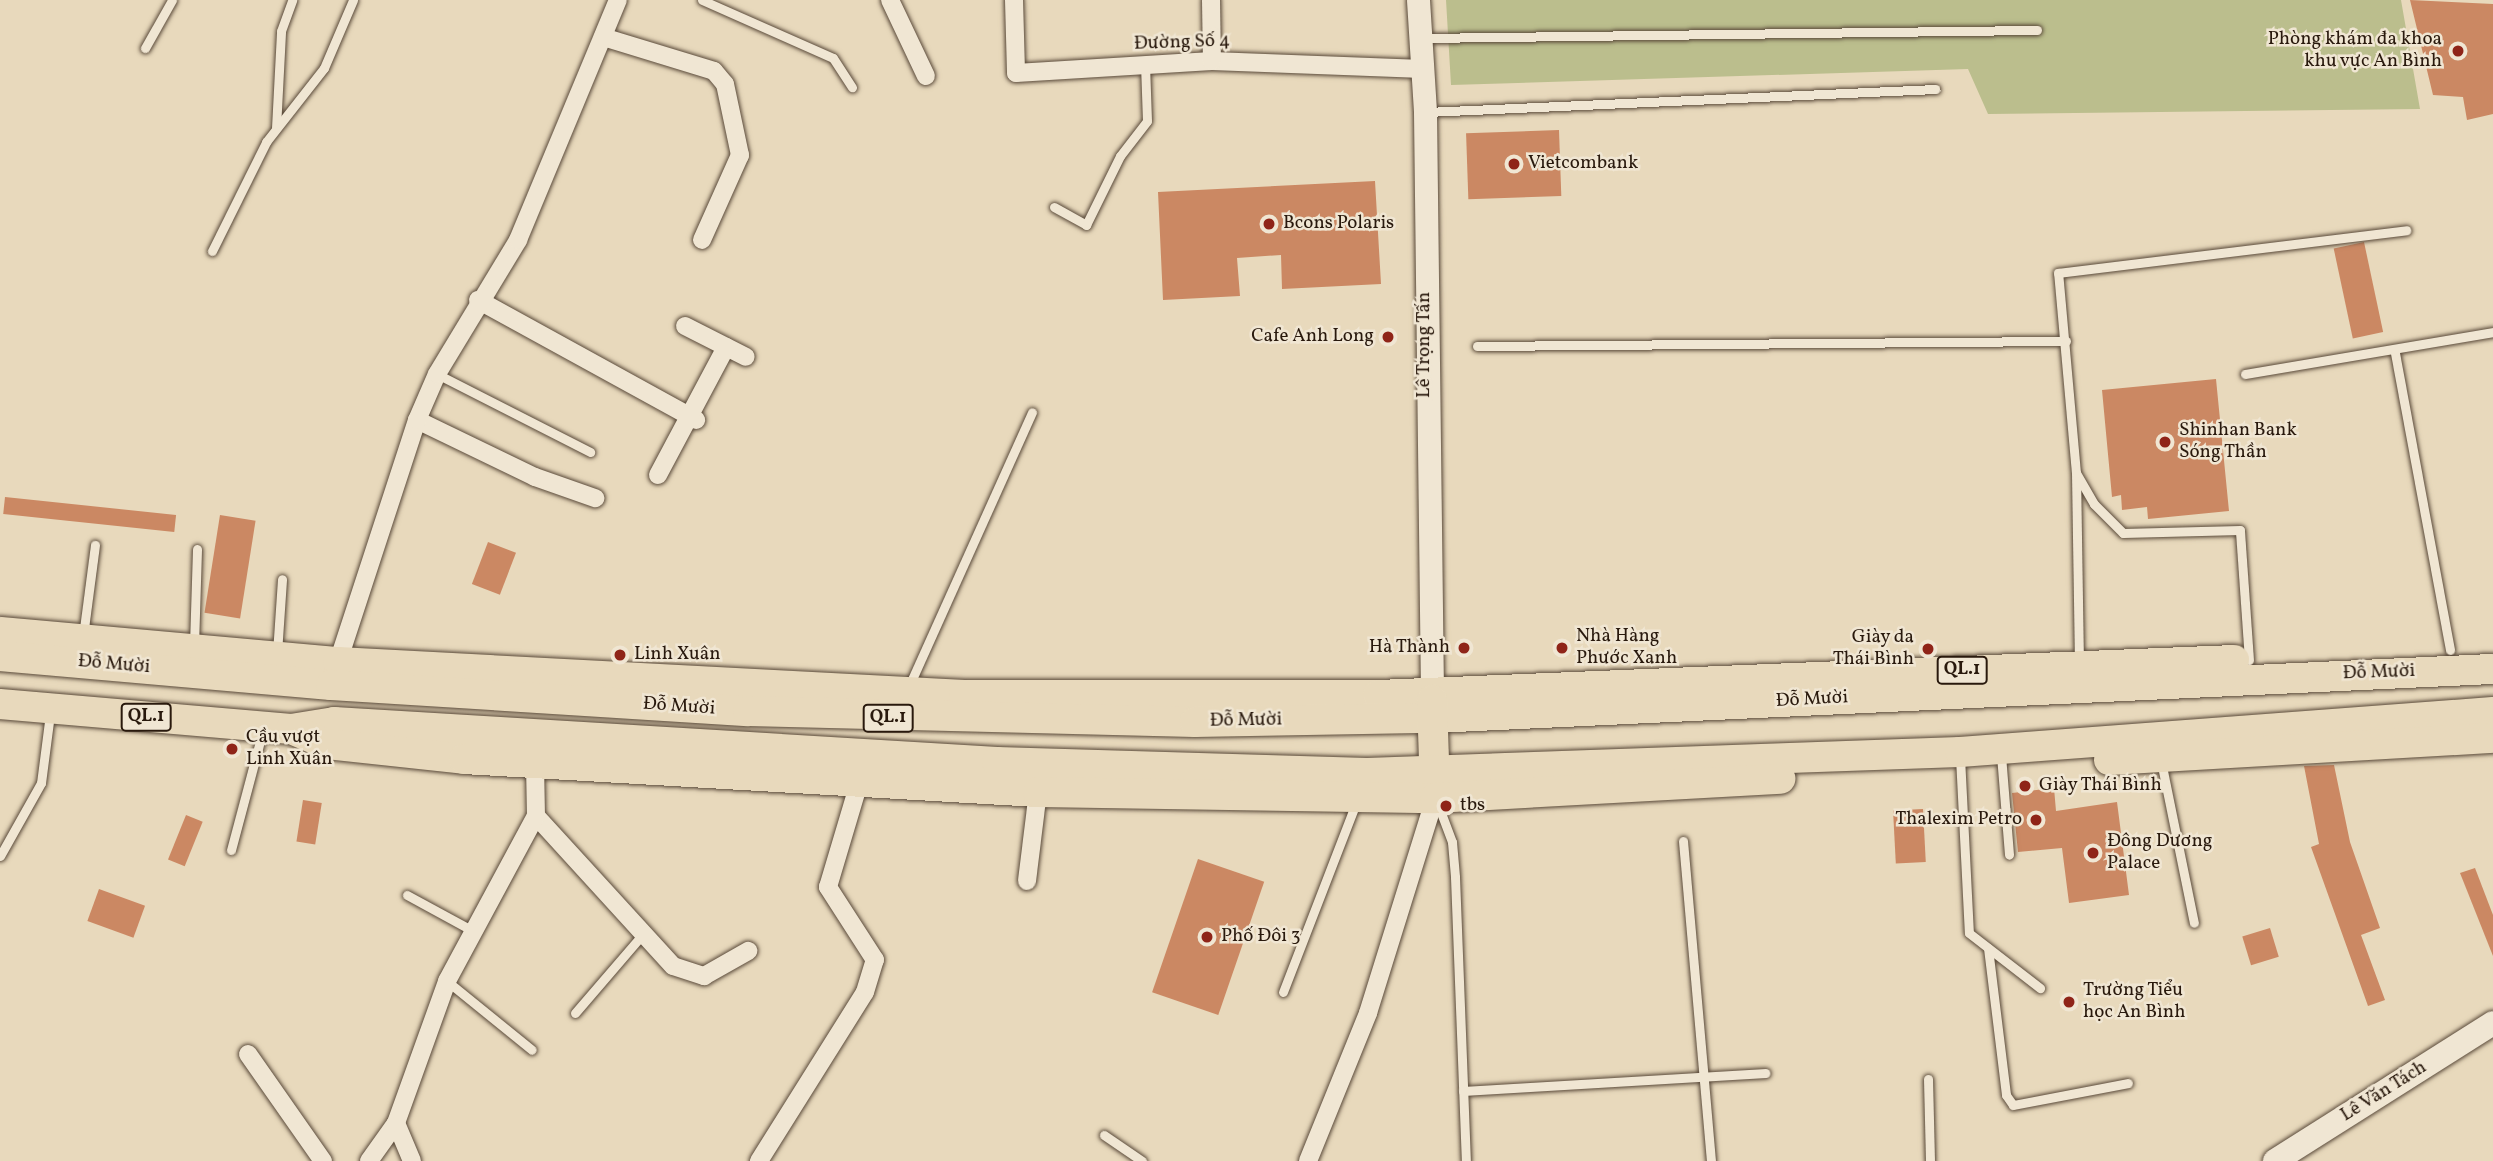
<!DOCTYPE html>
<meta charset="utf-8">
<style>
body{margin:0}
#map{position:relative;width:2493px;height:1161px;overflow:hidden;background:#e8d9bc;font-family:Vollkorn,serif}
div>[style]{position:absolute}
[style*='--x']{left:calc(var(--x)*1px);top:calc(var(--y)*1px);width:calc(var(--w)*1px);rotate:calc(var(--a)*1deg)}
.green>*{inset:0;background:#bbbe8d}
.building>*{inset:0;background:#cb8863;transform-origin:0 0}
.roads{filter:drop-shadow(0 0 2px #594939) drop-shadow(0 0 2px #594939)}
.service>*{height:9px;margin:-4.5px;padding:0 4.5px;transform-origin:4.5px;border-radius:4.5px;background:#f0e6d3}
.minor>*{height:18px;margin:-9px;padding:0 9px;transform-origin:9px;border-radius:9px;background:#f0e6d3}
.tertiary>*{height:23px;margin:-11.5px;padding:0 11.5px;transform-origin:11.5px;border-radius:11.5px;background:#f0e6d3}
.secondary>*{height:24px;margin:-12px;padding:0 12px;transform-origin:12px;border-radius:12px;background:#f0e6d3}
.trunk>*{height:30px;margin:-15px;padding:0 15px;transform-origin:15px;border-radius:15px;background:#e8d9bc}
.dots>*{width:19px;height:19px;translate:-50% -50%;box-sizing:border-box;border:4px solid #f0e6d3;border-radius:50%}
span{translate:-50% -50%;white-space:nowrap;text-align:center;line-height:1.15;-webkit-text-stroke:5px #f0e6d3;paint-order:stroke}
.shield-label span{padding:2px 5px;background:#f0e6d3;border:2px solid;border-radius:5px;-webkit-text-stroke-width:0}
.shield-label{font-size:18px;color:#29190d;font-weight:700}
.poi-label{font-size:19px;color:#29190d}
.right{translate:-100% -50%;text-align:right}
.left{translate:0 -50%;text-align:left}
.street-label{font-size:19px;color:#29190d}
</style>
<div id="map">
<div class="green">
<div style="clip-path:polygon(1446px 0,2401px 0,2420px 109px,1988px 114px,1968px 69px,1451px 85px)"></div>
</div>
<div class="building">
<div style="clip-path:polygon(2410px 0,2493px 4px,2493px 114px,2467px 120px,2463px 97px,2433px 95px)"></div>
<div style="left:1559px;top:130px;width:66px;height:93px;rotate:88deg"></div>
<div style="clip-path:polygon(1375px 181px,1381px 284px,1282px 289px,1281px 255px,1237px 258px,1240px 296px,1163px 300px,1158px 192px)"></div>
<div style="left:2364px;top:242px;width:92px;height:31px;rotate:78deg"></div>
<div style="clip-path:polygon(2216px 379px,2229px 511px,2148px 519px,2147px 507px,2122px 510px,2121px 495px,2112px 497px,2102px 390px)"></div>
<div style="left:5px;top:497px;width:172px;height:17px;rotate:6deg"></div>
<div style="left:220px;top:515px;width:36px;height:99px;rotate:9deg"></div>
<div style="left:488px;top:542px;width:30px;height:45px;rotate:21deg"></div>
<div style="clip-path:polygon(2334px 765px,2350px 842px,2380px 928px,2361px 935px,2385px 1000px,2368px 1006px,2311px 847px,2319px 844px,2304px 766px)"></div>
<div style="clip-path:polygon(2054px 788px,2056px 811px,2117px 802px,2129px 895px,2069px 903px,2062px 848px,2018px 852px,2012px 793px)"></div>
<div style="left:303px;top:800px;width:19px;height:42px;rotate:9deg"></div>
<div style="left:1923px;top:809px;width:53px;height:30px;rotate:87deg"></div>
<div style="left:186px;top:815px;width:18px;height:48px;rotate:22deg"></div>
<div style="left:1198px;top:859px;width:70px;height:141px;rotate:19deg"></div>
<div style="clip-path:polygon(2475px 868px,2493px 915px,2493px 956px,2460px 873px)"></div>
<div style="left:99px;top:889px;width:49px;height:34px;rotate:20deg"></div>
<div style="left:2270px;top:928px;width:30px;height:29px;rotate:73deg"></div>
</div>
<div class="roads">
<div class="service">
<div style="--x:702;--y:0;--w:143;--a:23.9"></div>
<div style="--x:833;--y:58;--w:35;--a:57"></div>
<div style="--x:1422;--y:38;--w:615;--a:-0.75"></div>
<div style="--x:145;--y:48;--w:55;--a:-60.6"></div>
<div style="--x:1427;--y:112;--w:509;--a:-2.59"></div>
<div style="--x:276;--y:128;--w:97;--a:-87"></div>
<div style="--x:281;--y:31;--w:33;--a:-70"></div>
<div style="--x:1054;--y:207;--w:37;--a:29"></div>
<div style="--x:1086;--y:225;--w:77;--a:-63.8"></div>
<div style="--x:1120;--y:156;--w:44;--a:-52.4"></div>
<div style="--x:1147;--y:121;--w:56;--a:-92"></div>
<div style="--x:212;--y:251;--w:122;--a:-63.6"></div>
<div style="--x:266;--y:142;--w:94;--a:-51.9"></div>
<div style="--x:324;--y:68;--w:74;--a:-66.9"></div>
<div style="--x:1477;--y:346;--w:589;--a:-0.49"></div>
<div style="--x:2395;--y:353;--w:302;--a:79.5"></div>
<div style="--x:437;--y:374;--w:172;--a:27"></div>
<div style="--x:2245;--y:374;--w:252;--a:-9.6"></div>
<div style="--x:2076;--y:473;--w:189;--a:89.1"></div>
<div style="--x:83;--y:636;--w:92;--a:-82.5"></div>
<div style="--x:194;--y:645;--w:96;--a:-88.2"></div>
<div style="--x:277;--y:653;--w:74;--a:-86.1"></div>
<div style="--x:2249;--y:660;--w:130;--a:-94"></div>
<div style="--x:2240;--y:530;--w:117;--a:178.5"></div>
<div style="--x:2123;--y:533;--w:41;--a:-135"></div>
<div style="--x:2094;--y:504;--w:36;--a:-120"></div>
<div style="--x:2076;--y:473;--w:201;--a:-95.1"></div>
<div style="--x:2058;--y:273;--w:351;--a:-7"></div>
<div style="--x:909;--y:686;--w:300;--a:-65.8"></div>
<div style="--x:2001;--y:755;--w:100;--a:85.4"></div>
<div style="--x:1960;--y:757;--w:176;--a:87.1"></div>
<div style="--x:1969;--y:933;--w:90;--a:37.8"></div>
<div style="--x:2161;--y:761;--w:165;--a:78.5"></div>
<div style="--x:1437;--y:802;--w:43;--a:69.4"></div>
<div style="--x:1452;--y:842;--w:35;--a:85"></div>
<div style="--x:1455;--y:877;--w:284;--a:87.8"></div>
<div style="--x:1683;--y:841;--w:321;--a:85"></div>
<div style="--x:231;--y:850;--w:124;--a:-75.1"></div>
<div style="--x:0;--y:856;--w:84;--a:-60.7"></div>
<div style="--x:41;--y:783;--w:70;--a:-82.6"></div>
<div style="--x:407;--y:895;--w:75;--a:28.6"></div>
<div style="--x:1988;--y:948;--w:148;--a:83"></div>
<div style="--x:2006;--y:1095;--w:12;--a:55"></div>
<div style="--x:2013;--y:1105;--w:117;--a:-10.8"></div>
<div style="--x:447;--y:981;--w:109;--a:39.1"></div>
<div style="--x:1283;--y:992;--w:203;--a:-68.9"></div>
<div style="--x:575;--y:1013;--w:104;--a:-49.3"></div>
<div style="--x:1928;--y:1079;--w:82;--a:88.6"></div>
<div style="--x:1463;--y:1091;--w:303;--a:-3.4"></div>
<div style="--x:1104;--y:1135;--w:46;--a:34.4"></div>
</div>
<div class="minor">
<div style="--x:890;--y:0;--w:84;--a:64.7"></div>
<div style="--x:1014;--y:0;--w:73;--a:88.4"></div>
<div style="--x:1016;--y:73;--w:196;--a:-3.5"></div>
<div style="--x:1212;--y:61;--w:211;--a:2.2"></div>
<div style="--x:1211;--y:0;--w:61;--a:89.1"></div>
<div style="--x:603;--y:37;--w:116;--a:17"></div>
<div style="--x:714;--y:71;--w:17;--a:50"></div>
<div style="--x:725;--y:84;--w:73;--a:78.1"></div>
<div style="--x:740;--y:155;--w:93;--a:114.1"></div>
<div style="--x:478;--y:300;--w:249;--a:28.8"></div>
<div style="--x:685;--y:326;--w:68;--a:26.9"></div>
<div style="--x:417;--y:420;--w:131;--a:25.8"></div>
<div style="--x:535;--y:477;--w:64;--a:19.3"></div>
<div style="--x:658;--y:475;--w:145;--a:-62"></div>
<div style="--x:336;--y:668;--w:261;--a:-71.9"></div>
<div style="--x:417;--y:420;--w:50;--a:-66.5"></div>
<div style="--x:437;--y:374;--w:157;--a:-58.8"></div>
<div style="--x:518;--y:240;--w:260;--a:-67.4"></div>
<div style="--x:536;--y:816;--w:203;--a:47.6"></div>
<div style="--x:673;--y:966;--w:33;--a:18"></div>
<div style="--x:704;--y:976;--w:51;--a:-29.6"></div>
<div style="--x:1027;--y:881;--w:90;--a:-83"></div>
<div style="--x:248;--y:1054;--w:131;--a:55"></div>
<div style="--x:396;--y:1123;--w:41;--a:67.2"></div>
<div style="--x:369;--y:1161;--w:47;--a:-54.6"></div>
<div style="--x:396;--y:1123;--w:151;--a:-70.2"></div>
<div style="--x:447;--y:981;--w:187;--a:-61.7"></div>
<div style="--x:536;--y:816;--w:52;--a:-91.1"></div>
<div style="--x:759;--y:1161;--w:199;--a:-57.9"></div>
<div style="--x:865;--y:992;--w:34;--a:-73"></div>
<div style="--x:875;--y:960;--w:87;--a:-122.8"></div>
<div style="--x:828;--y:887;--w:109;--a:-73.4"></div>
<div style="--x:1308;--y:1161;--w:160;--a:-67.9"></div>
<div style="--x:1368;--y:1013;--w:225;--a:-72.7"></div>
</div>
<div class="tertiary">
<div style="--x:1418;--y:0;--w:112;--a:86.4"></div>
<div style="--x:1425;--y:112;--w:579;--a:89.31"></div>
</div>
<div class="secondary">
<div style="--x:2275;--y:1161;--w:258;--a:-32.3"></div>
</div>
<div class="trunk">
<div style="--x:0;--y:632;--w:339;--a:5.1"></div>
<div style="--x:338;--y:662;--w:627;--a:3.02"></div>
<div style="--x:964;--y:695;--w:414;--a:0"></div>
<div style="--x:1378;--y:695;--w:857;--a:-2.34"></div>
<div style="--x:0;--y:656;--w:332;--a:5"></div>
<div style="--x:331;--y:685;--w:418;--a:3.6"></div>
<div style="--x:748;--y:711;--w:447;--a:1.4"></div>
<div style="--x:1195;--y:722;--w:238;--a:-1"></div>
<div style="--x:1433;--y:718;--w:1061;--a:-2.65"></div>
<div style="--x:1432;--y:700;--w:90;--a:88.1"></div>
<div style="--x:0;--y:704;--w:292;--a:4.9"></div>
<div style="--x:291;--y:729;--w:44;--a:-9.2"></div>
<div style="--x:334;--y:722;--w:664;--a:3.45"></div>
<div style="--x:997;--y:762;--w:370;--a:1.7"></div>
<div style="--x:1367;--y:773;--w:593;--a:-2.03"></div>
<div style="--x:1960;--y:752;--w:534;--a:-4.29"></div>
<div style="--x:291;--y:729;--w:39;--a:23"></div>
<div style="--x:327;--y:744;--w:138;--a:6.2"></div>
<div style="--x:464;--y:759;--w:575;--a:3.29"></div>
<div style="--x:1038;--y:792;--w:397;--a:0.9"></div>
<div style="--x:1435;--y:798;--w:346;--a:-3.2"></div>
<div style="--x:2109;--y:760;--w:385;--a:-3.3"></div>
</div>
</div>
<div class="dots">
<div style="left:2458px;top:51px;background:#8f2418"></div>
<div style="left:1514px;top:164px;background:#8f2418"></div>
<div style="left:1269px;top:224px;background:#8f2418"></div>
<div style="left:1388px;top:337px;background:#8f2418"></div>
<div style="left:2165px;top:442px;background:#8f2418"></div>
<div style="left:1464px;top:648px;background:#8f2418"></div>
<div style="left:1562px;top:648px;background:#8f2418"></div>
<div style="left:1928px;top:649px;background:#8f2418"></div>
<div style="left:620px;top:655px;background:#8f2418"></div>
<div style="left:232px;top:749px;background:#8f2418"></div>
<div style="left:2025px;top:786px;background:#8f2418"></div>
<div style="left:1446px;top:806px;background:#8f2418"></div>
<div style="left:2036px;top:820px;background:#8f2418"></div>
<div style="left:2093px;top:853px;background:#8f2418"></div>
<div style="left:1207px;top:937px;background:#8f2418"></div>
<div style="left:2069px;top:1002px;background:#8f2418"></div>
</div>
<div class="shield-label">
<span style="left:1962px;top:670px">QL.1</span>
<span style="left:146px;top:717px">QL.1</span>
<span style="left:888px;top:718px">QL.1</span>
</div>
<div class="poi-label">
<span class="right" style="left:2442px;top:51px">Phòng khám đa khoa<br>khu vực An Bình</span>
<span class="left" style="left:1528px;top:164px">Vietcombank</span>
<span class="left" style="left:1283px;top:224px">Bcons Polaris</span>
<span class="right" style="left:1374px;top:337px">Cafe Anh Long</span>
<span class="left" style="left:2179px;top:442px">Shinhan Bank<br>Sóng Thần</span>
<span class="left" style="left:1576px;top:648px">Nhà Hàng<br>Phước Xanh</span>
<span class="right" style="left:1914px;top:649px">Giày da<br>Thái Bình</span>
<span class="right" style="left:1450px;top:648px">Hà Thành</span>
<span class="left" style="left:634px;top:655px">Linh Xuân</span>
<span class="left" style="left:246px;top:749px">Cầu vượt<br>Linh Xuân</span>
<span class="left" style="left:2039px;top:786px">Giày Thái Bình</span>
<span class="left" style="left:1460px;top:806px">tbs</span>
<span class="right" style="left:2022px;top:820px">Thalexim Petro</span>
<span class="left" style="left:2107px;top:853px">Đông Dương<br>Palace</span>
<span class="left" style="left:1221px;top:937px">Phố Đôi 3</span>
<span class="left" style="left:2083px;top:1002px">Trường Tiểu<br>học An Bình</span>
</div>
<div class="street-label">
<span style="left:1182px;top:43px;rotate:-2deg">Đường Số 4</span>
<span style="left:1425px;top:345px;rotate:-90deg">Lê Trọng Tấn</span>
<span style="left:114px;top:665px;rotate:5deg">Đỗ Mười</span>
<span style="left:2379px;top:673px;rotate:-2deg">Đỗ Mười</span>
<span style="left:1812px;top:700px;rotate:-3deg">Đỗ Mười</span>
<span style="left:679px;top:707px;rotate:4deg">Đỗ Mười</span>
<span style="left:1246px;top:721px;rotate:-1deg">Đỗ Mười</span>
<span style="left:2384px;top:1092px;rotate:-32deg">Lê Văn Tách</span>
</div>
</div>
